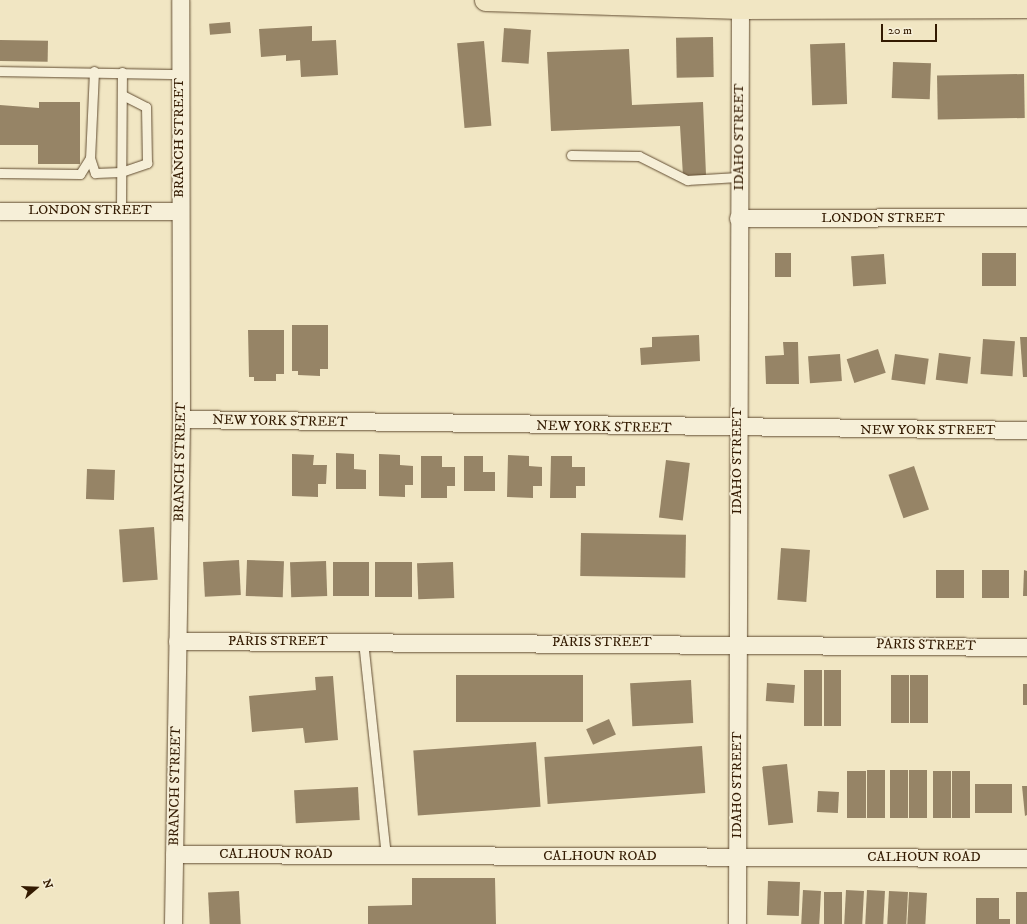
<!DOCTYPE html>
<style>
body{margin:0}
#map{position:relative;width:1027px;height:924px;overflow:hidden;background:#f1e6c3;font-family:"IM FELL DW Pica",serif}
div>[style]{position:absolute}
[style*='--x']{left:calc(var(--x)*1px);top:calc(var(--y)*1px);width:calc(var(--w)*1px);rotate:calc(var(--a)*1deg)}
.building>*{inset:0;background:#968466;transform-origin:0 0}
.roads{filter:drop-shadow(0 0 1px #624d32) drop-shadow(0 0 1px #624d32)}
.service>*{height:9px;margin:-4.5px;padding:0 4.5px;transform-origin:4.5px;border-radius:4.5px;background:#f6efd8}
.minor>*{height:17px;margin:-8.5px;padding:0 8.5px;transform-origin:8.5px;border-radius:8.5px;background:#f6efd8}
.primary>*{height:22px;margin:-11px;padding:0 11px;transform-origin:11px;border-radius:11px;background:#f1e6c3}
span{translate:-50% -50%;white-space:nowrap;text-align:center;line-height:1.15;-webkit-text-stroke:3.5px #f6efd8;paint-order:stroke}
.street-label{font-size:14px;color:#331a01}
.north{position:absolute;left:16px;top:868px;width:40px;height:40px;-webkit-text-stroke:3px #f6efd8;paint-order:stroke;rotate:71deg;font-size:11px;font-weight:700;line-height:16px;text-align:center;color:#331a01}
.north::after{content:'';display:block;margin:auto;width:14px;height:18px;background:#331a01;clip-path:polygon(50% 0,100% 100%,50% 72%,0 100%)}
.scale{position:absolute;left:881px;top:24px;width:56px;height:18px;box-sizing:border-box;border:2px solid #331a01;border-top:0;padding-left:5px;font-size:12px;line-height:14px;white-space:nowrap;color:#331a01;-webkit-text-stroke:3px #f6efd8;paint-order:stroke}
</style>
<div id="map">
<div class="building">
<div style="left:230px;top:22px;width:11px;height:21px;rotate:85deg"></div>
<div style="clip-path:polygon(312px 26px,312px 41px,336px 40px,338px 75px,301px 77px,300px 60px,286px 61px,286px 55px,261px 57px,259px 29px)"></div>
<div style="left:504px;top:28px;width:27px;height:34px;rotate:4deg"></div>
<div style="left:713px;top:37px;width:40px;height:37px;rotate:89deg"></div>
<div style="left:0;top:40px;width:48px;height:21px;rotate:1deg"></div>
<div style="left:484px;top:41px;width:85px;height:27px;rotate:85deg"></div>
<div style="left:845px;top:43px;width:61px;height:35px;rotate:88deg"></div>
<div style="clip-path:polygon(629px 49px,632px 105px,703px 102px,706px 175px,683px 176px,680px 126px,551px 131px,547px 52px)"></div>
<div style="left:893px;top:62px;width:38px;height:36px;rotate:2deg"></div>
<div style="left:1024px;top:74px;width:44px;height:87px;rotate:89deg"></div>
<div style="clip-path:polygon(39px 102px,80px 102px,80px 164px,38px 164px,38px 145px,0 145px,0 105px,39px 108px)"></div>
<div style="left:775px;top:253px;width:16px;height:24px"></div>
<div style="left:982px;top:253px;width:34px;height:33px"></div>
<div style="left:884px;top:254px;width:30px;height:33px;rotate:86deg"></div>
<div style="clip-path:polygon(292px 325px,328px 325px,328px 369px,320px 369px,320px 376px,298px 375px,298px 371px,292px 371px)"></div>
<div style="clip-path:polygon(248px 330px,284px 330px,284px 374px,276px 374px,276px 381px,254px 381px,254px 377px,249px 377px)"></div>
<div style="clip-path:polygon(699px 335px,700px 361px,641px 365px,640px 348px,652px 347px,652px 337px)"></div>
<div style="clip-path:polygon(1020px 337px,1027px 337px,1027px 377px,1023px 377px)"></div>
<div style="left:983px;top:339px;width:32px;height:35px;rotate:4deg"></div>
<div style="clip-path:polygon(783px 342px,798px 342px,799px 384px,766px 384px,765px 356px,784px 355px)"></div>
<div style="left:878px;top:349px;width:25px;height:33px;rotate:72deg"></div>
<div style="left:939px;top:353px;width:32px;height:27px;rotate:7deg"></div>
<div style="left:840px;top:354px;width:27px;height:32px;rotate:86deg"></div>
<div style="left:895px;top:354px;width:34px;height:26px;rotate:8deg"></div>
<div style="clip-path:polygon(336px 453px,354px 454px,354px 469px,366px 470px,366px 489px,336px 489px)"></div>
<div style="clip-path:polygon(292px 454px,314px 455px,313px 465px,327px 465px,326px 484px,318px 484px,318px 497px,292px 496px)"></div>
<div style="clip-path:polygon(379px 454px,400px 455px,400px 465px,413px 466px,413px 485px,405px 485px,405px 497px,379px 496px)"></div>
<div style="clip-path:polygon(508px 455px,529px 456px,529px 466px,542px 467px,542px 486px,533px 486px,533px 498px,507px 497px)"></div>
<div style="clip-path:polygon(421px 456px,442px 456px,442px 467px,455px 467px,455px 486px,447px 486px,447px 498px,421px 498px)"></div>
<div style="clip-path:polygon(464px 456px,483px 456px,483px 472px,495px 472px,495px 491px,464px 491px)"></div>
<div style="clip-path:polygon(551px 456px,572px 456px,572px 467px,585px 467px,585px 486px,576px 486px,576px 498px,550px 498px)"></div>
<div style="left:666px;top:460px;width:24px;height:58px;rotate:7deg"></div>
<div style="left:914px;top:466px;width:46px;height:27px;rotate:71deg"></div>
<div style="left:87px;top:469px;width:28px;height:30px;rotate:2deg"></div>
<div style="left:154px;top:527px;width:53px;height:35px;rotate:86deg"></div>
<div style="left:581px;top:533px;width:105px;height:43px;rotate:1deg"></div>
<div style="left:781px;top:548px;width:29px;height:52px;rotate:4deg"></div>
<div style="left:239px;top:560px;width:35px;height:36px;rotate:87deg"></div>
<div style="left:247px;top:560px;width:37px;height:36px;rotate:2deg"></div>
<div style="left:326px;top:561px;width:35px;height:36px;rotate:88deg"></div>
<div style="left:333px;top:562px;width:36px;height:34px"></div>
<div style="left:375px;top:562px;width:37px;height:35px"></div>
<div style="left:453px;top:562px;width:36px;height:36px;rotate:88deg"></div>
<div style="left:936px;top:570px;width:28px;height:28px"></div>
<div style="left:982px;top:570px;width:27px;height:28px"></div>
<div style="clip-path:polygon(1024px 570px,1027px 571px,1027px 596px,1023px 596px)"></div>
<div style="left:804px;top:670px;width:18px;height:56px"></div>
<div style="left:824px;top:670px;width:17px;height:56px"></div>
<div style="left:456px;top:675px;width:127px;height:47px"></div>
<div style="left:891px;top:675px;width:18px;height:48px"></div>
<div style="left:910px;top:675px;width:18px;height:48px"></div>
<div style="clip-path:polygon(333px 676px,338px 740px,305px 743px,303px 728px,252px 732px,249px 696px,316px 690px,315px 677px)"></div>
<div style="left:691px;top:680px;width:43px;height:61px;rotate:87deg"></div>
<div style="left:767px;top:683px;width:28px;height:18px;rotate:4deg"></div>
<div style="left:1023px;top:684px;width:4px;height:21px"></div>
<div style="left:609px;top:719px;width:17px;height:25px;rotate:66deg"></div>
<div style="left:536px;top:742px;width:65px;height:123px;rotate:86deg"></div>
<div style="left:702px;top:746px;width:47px;height:158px;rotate:86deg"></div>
<div style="left:787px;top:764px;width:59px;height:25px;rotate:84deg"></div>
<div style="left:885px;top:770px;width:48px;height:18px;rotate:90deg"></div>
<div style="left:890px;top:770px;width:18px;height:48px"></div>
<div style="left:909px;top:770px;width:18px;height:48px"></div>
<div style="left:847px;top:771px;width:19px;height:47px"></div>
<div style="left:933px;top:771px;width:18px;height:47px"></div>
<div style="left:952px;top:771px;width:18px;height:47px"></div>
<div style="left:975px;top:784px;width:37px;height:29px"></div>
<div style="clip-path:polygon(1022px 786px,1027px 786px,1027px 815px,1025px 816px)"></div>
<div style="left:358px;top:787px;width:33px;height:64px;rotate:87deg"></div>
<div style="left:818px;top:791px;width:21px;height:21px;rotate:3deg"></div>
<div style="clip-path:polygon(412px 878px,495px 878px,496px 924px,368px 924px,368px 906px,412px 905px)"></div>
<div style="left:768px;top:881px;width:32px;height:34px;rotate:2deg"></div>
<div style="left:803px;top:890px;width:18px;height:34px;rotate:3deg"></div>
<div style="left:846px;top:890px;width:18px;height:34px;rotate:3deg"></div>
<div style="left:867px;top:890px;width:18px;height:34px;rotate:3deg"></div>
<div style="left:239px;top:891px;width:33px;height:31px;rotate:87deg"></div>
<div style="left:889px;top:891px;width:19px;height:33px;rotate:3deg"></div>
<div style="left:824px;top:892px;width:18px;height:32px"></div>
<div style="left:909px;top:892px;width:18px;height:32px;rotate:3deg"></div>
<div style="left:1016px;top:892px;width:11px;height:32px"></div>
<div style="clip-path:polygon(976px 898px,999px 898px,999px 919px,1010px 919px,1010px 924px,976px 924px)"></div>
</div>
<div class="roads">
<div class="service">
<div style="--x:0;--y:71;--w:180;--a:1"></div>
<div style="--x:94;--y:71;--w:87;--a:92.6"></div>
<div style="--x:90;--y:158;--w:16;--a:72"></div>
<div style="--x:95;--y:173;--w:26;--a:-2"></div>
<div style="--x:121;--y:172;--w:28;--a:-19"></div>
<div style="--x:147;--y:163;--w:56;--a:-91"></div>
<div style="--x:146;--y:107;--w:27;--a:-153"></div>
<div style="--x:571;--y:155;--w:68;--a:0.8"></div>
<div style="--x:639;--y:156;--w:54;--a:26.6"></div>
<div style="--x:687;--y:180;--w:51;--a:-3.4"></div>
<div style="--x:0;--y:173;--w:80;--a:0.7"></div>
<div style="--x:80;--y:174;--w:19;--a:-58"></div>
<div style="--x:121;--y:209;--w:137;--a:-89.6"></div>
<div style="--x:363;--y:641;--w:215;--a:83.9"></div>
</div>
<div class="minor">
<div style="--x:735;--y:0;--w:9;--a:58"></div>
<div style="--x:740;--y:8;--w:916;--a:90.19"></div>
<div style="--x:0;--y:211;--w:179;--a:0"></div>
<div style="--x:738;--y:218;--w:289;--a:-0.2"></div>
<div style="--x:181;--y:419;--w:846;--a:0.74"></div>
<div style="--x:177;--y:641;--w:850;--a:0.4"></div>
<div style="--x:174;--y:854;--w:853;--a:0.27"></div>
<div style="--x:173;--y:924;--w:505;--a:-89.09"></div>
<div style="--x:181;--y:419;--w:419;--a:-90.1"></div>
</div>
<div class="primary">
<div style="--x:486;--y:0;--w:254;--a:1.8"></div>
<div style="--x:740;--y:8;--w:287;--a:-0.2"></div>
</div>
</div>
<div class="street-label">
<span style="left:739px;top:137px;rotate:-90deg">IDAHO STREET</span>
<span style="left:179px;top:138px;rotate:-90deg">BRANCH STREET</span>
<span style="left:90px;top:210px">LONDON STREET</span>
<span style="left:883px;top:218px">LONDON STREET</span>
<span style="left:280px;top:421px;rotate:1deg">NEW YORK STREET</span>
<span style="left:604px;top:427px;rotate:1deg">NEW YORK STREET</span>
<span style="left:928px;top:430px">NEW YORK STREET</span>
<span style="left:737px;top:461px;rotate:-90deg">IDAHO STREET</span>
<span style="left:180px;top:462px;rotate:-89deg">BRANCH STREET</span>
<span style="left:278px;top:641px">PARIS STREET</span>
<span style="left:602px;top:642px">PARIS STREET</span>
<span style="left:926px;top:645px;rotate:1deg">PARIS STREET</span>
<span style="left:737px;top:785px;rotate:-90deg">IDAHO STREET</span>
<span style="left:175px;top:786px;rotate:-89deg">BRANCH STREET</span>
<span style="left:276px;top:854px">CALHOUN ROAD</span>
<span style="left:600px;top:856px">CALHOUN ROAD</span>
<span style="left:924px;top:857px">CALHOUN ROAD</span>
</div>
<div class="north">N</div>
<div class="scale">20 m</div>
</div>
